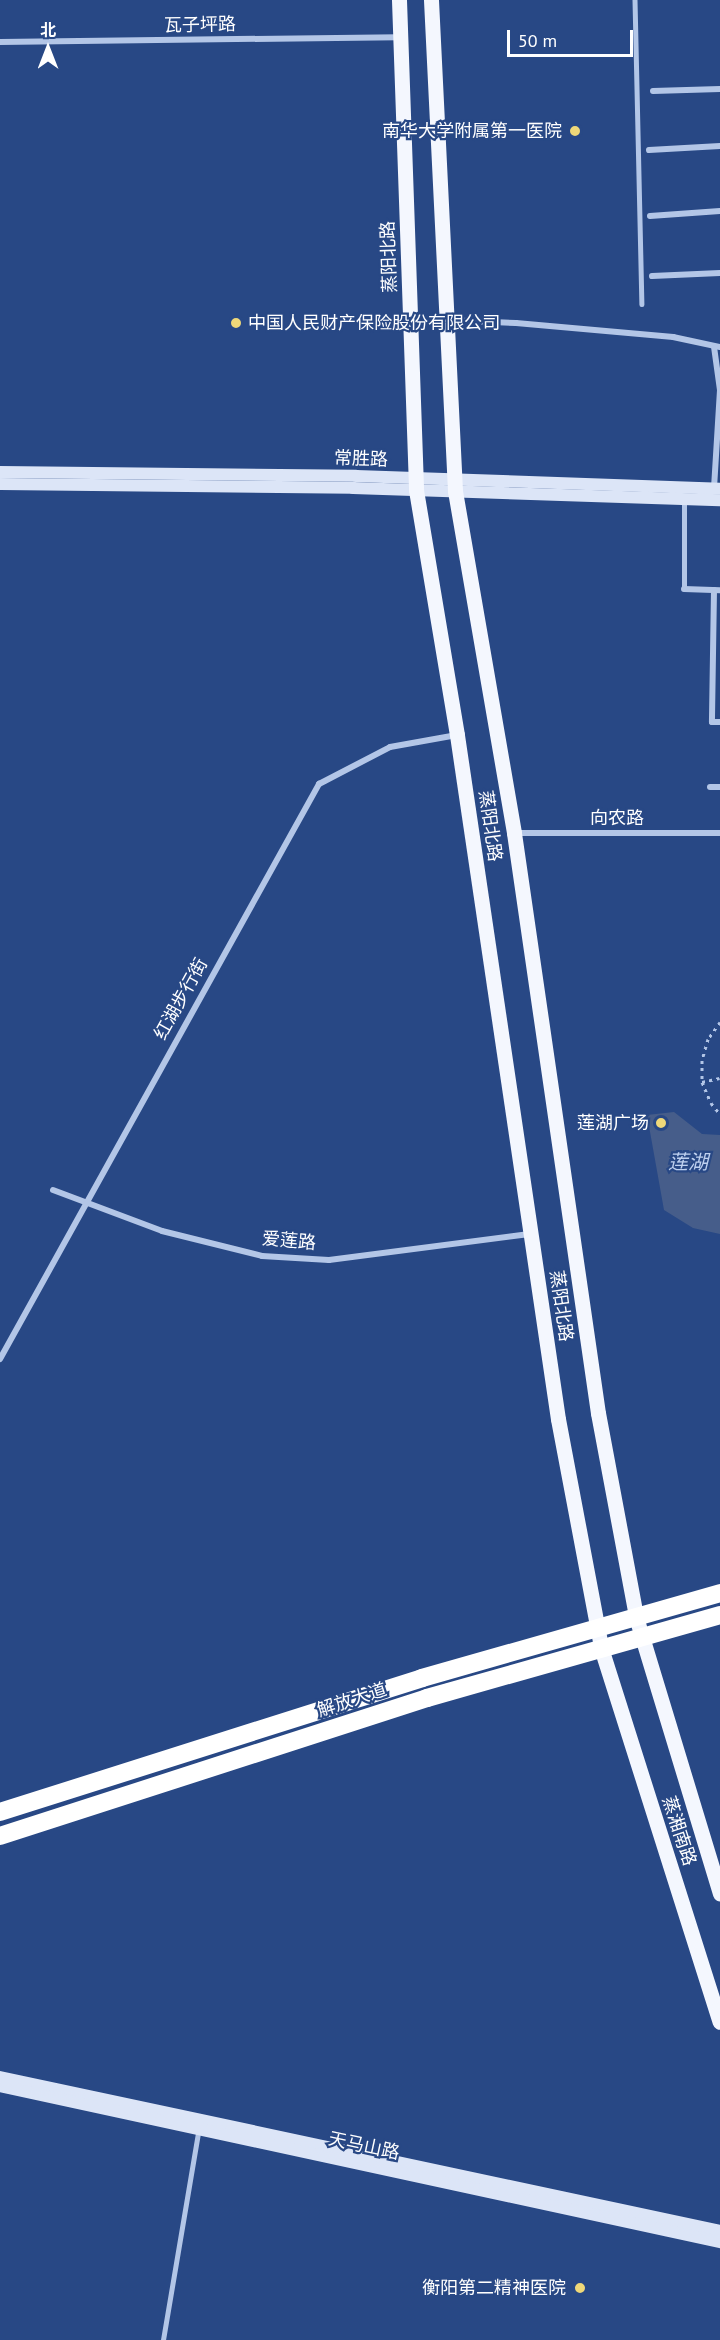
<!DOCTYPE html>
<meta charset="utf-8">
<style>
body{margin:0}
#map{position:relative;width:720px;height:2340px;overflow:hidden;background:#284885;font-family:"PT Sans","Noto Sans SC",sans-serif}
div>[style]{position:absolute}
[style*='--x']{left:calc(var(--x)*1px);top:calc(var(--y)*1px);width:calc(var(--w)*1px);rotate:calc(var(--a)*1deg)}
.water>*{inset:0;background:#465d8a}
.path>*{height:3px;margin-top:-1.5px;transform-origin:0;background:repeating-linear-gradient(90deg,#b3c6e7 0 3px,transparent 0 7.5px)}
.lane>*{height:4.5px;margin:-2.25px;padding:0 2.25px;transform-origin:2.25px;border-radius:2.25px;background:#b3c6e7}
.street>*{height:6px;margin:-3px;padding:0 3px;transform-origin:3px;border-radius:3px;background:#b3c6e7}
.secondary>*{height:12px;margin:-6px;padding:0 6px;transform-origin:6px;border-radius:6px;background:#dce5f7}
.primary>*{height:15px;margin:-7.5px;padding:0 7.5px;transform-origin:7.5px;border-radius:7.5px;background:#f4f7fe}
.highway>*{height:18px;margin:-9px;padding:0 9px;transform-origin:9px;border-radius:9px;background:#fff}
.dots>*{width:16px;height:16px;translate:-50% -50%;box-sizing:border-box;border:3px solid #284885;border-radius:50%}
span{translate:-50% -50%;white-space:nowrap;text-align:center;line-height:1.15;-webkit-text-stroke:4.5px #284885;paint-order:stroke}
.street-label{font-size:18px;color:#fff}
.poi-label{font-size:18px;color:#fff}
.right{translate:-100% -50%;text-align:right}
.left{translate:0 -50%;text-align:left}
.water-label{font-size:20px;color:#bed0ef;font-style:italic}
.north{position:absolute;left:18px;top:18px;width:60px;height:60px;-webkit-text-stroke:4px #284885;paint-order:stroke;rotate:0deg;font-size:16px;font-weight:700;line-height:24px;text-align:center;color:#fff}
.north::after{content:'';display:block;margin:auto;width:21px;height:27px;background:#fff;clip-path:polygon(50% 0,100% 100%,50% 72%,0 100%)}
.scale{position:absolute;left:507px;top:30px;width:126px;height:27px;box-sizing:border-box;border:3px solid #fff;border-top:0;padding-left:8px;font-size:18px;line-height:21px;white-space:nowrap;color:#fff;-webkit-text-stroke:4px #284885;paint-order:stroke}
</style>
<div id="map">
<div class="water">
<div style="clip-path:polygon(674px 1112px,702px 1134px,720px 1135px,720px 1234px,693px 1228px,664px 1210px,647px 1115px)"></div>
</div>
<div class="path">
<div style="--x:720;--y:1022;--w:21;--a:125"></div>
<div style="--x:708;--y:1039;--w:22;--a:106"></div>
<div style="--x:702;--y:1060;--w:22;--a:90"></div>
<div style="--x:702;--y:1082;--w:23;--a:67"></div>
<div style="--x:711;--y:1103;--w:14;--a:51"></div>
<div style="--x:702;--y:1082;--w:18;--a:-13"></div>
</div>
<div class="lane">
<div style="--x:635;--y:0;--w:304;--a:88.7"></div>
<div style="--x:684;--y:589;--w:90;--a:-90"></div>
<div style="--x:163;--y:2340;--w:211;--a:-80.4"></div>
</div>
<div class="street">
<div style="--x:0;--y:42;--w:398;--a:-0.7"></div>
<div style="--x:653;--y:91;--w:67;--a:-1.7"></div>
<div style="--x:649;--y:150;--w:71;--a:-3.2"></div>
<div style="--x:650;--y:216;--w:70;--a:-4.1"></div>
<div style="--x:652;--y:276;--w:68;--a:-2.5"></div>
<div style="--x:446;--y:320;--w:70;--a:2.5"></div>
<div style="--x:516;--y:323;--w:158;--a:5.1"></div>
<div style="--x:673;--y:337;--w:48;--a:12"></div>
<div style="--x:714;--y:488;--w:98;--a:-86.5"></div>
<div style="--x:720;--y:390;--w:43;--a:-97.9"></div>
<div style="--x:684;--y:589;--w:36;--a:2"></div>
<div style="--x:714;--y:590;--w:132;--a:90.9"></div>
<div style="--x:712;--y:722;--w:8;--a:0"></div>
<div style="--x:710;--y:787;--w:10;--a:0"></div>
<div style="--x:514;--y:833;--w:206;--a:0"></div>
<div style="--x:53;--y:1190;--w:116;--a:20.6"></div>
<div style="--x:162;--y:1231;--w:103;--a:14"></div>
<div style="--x:262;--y:1256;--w:67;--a:3.4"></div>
<div style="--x:329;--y:1260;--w:202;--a:-7.4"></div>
<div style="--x:0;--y:1359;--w:658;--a:-60.98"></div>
<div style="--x:319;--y:784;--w:80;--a:-27.5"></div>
<div style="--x:390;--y:747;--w:68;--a:-10.2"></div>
</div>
<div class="secondary">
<div style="--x:0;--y:472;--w:356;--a:0.6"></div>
<div style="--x:356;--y:476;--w:364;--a:2"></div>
<div style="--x:0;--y:484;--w:353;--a:0.6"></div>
<div style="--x:353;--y:488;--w:367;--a:1.9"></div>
<div style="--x:0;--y:2077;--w:736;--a:12.07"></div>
<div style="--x:0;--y:2086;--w:737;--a:12.23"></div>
</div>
<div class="primary">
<div style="--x:399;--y:0;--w:490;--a:88"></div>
<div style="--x:416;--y:490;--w:248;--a:80.5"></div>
<div style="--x:457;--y:735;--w:691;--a:81.6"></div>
<div style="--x:558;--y:1419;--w:236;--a:79.3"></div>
<div style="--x:602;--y:1651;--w:389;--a:72.4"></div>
<div style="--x:431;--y:0;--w:492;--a:87.2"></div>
<div style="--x:455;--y:491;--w:347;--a:80.2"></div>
<div style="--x:514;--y:833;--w:586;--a:81.76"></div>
<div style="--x:598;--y:1413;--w:208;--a:79.4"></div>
<div style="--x:636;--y:1617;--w:289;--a:73.1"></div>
</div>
<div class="highway">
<div style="--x:0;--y:1812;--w:443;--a:-17.6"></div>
<div style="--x:422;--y:1678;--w:310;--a:-15.9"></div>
<div style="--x:0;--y:1836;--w:449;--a:-17.9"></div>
<div style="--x:427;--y:1698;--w:305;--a:-15.8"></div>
</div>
<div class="dots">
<div style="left:575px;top:131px;background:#efd879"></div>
<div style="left:236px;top:323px;background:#efd879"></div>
<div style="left:661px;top:1123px;background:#efd879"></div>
<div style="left:580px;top:2288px;background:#efd879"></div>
</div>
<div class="street-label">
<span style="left:200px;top:25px;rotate:-1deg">瓦子坪路</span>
<span style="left:389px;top:257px;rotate:-92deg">蒸阳北路</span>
<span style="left:361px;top:459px;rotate:2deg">常胜路</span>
<span style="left:617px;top:818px">向农路</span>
<span style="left:490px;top:826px;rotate:82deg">蒸阳北路</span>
<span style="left:181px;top:999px;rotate:-61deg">红湖步行街</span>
<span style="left:289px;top:1241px;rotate:5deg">爱莲路</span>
<span style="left:561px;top:1306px;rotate:82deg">蒸阳北路</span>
<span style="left:352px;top:1700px;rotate:-18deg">解放大道</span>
<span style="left:679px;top:1831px;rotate:72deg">蒸湘南路</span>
<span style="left:364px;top:2146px;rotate:12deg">天马山路</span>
</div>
<div class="poi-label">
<span class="right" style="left:562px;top:131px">南华大学附属第一医院</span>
<span class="left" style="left:248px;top:323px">中国人民财产保险股份有限公司</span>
<span class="right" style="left:649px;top:1123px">莲湖广场</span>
<span class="right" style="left:566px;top:2288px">衡阳第二精神医院</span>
</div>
<div class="water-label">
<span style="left:688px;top:1162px">莲湖</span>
</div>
<div class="north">北</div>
<div class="scale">50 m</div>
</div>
